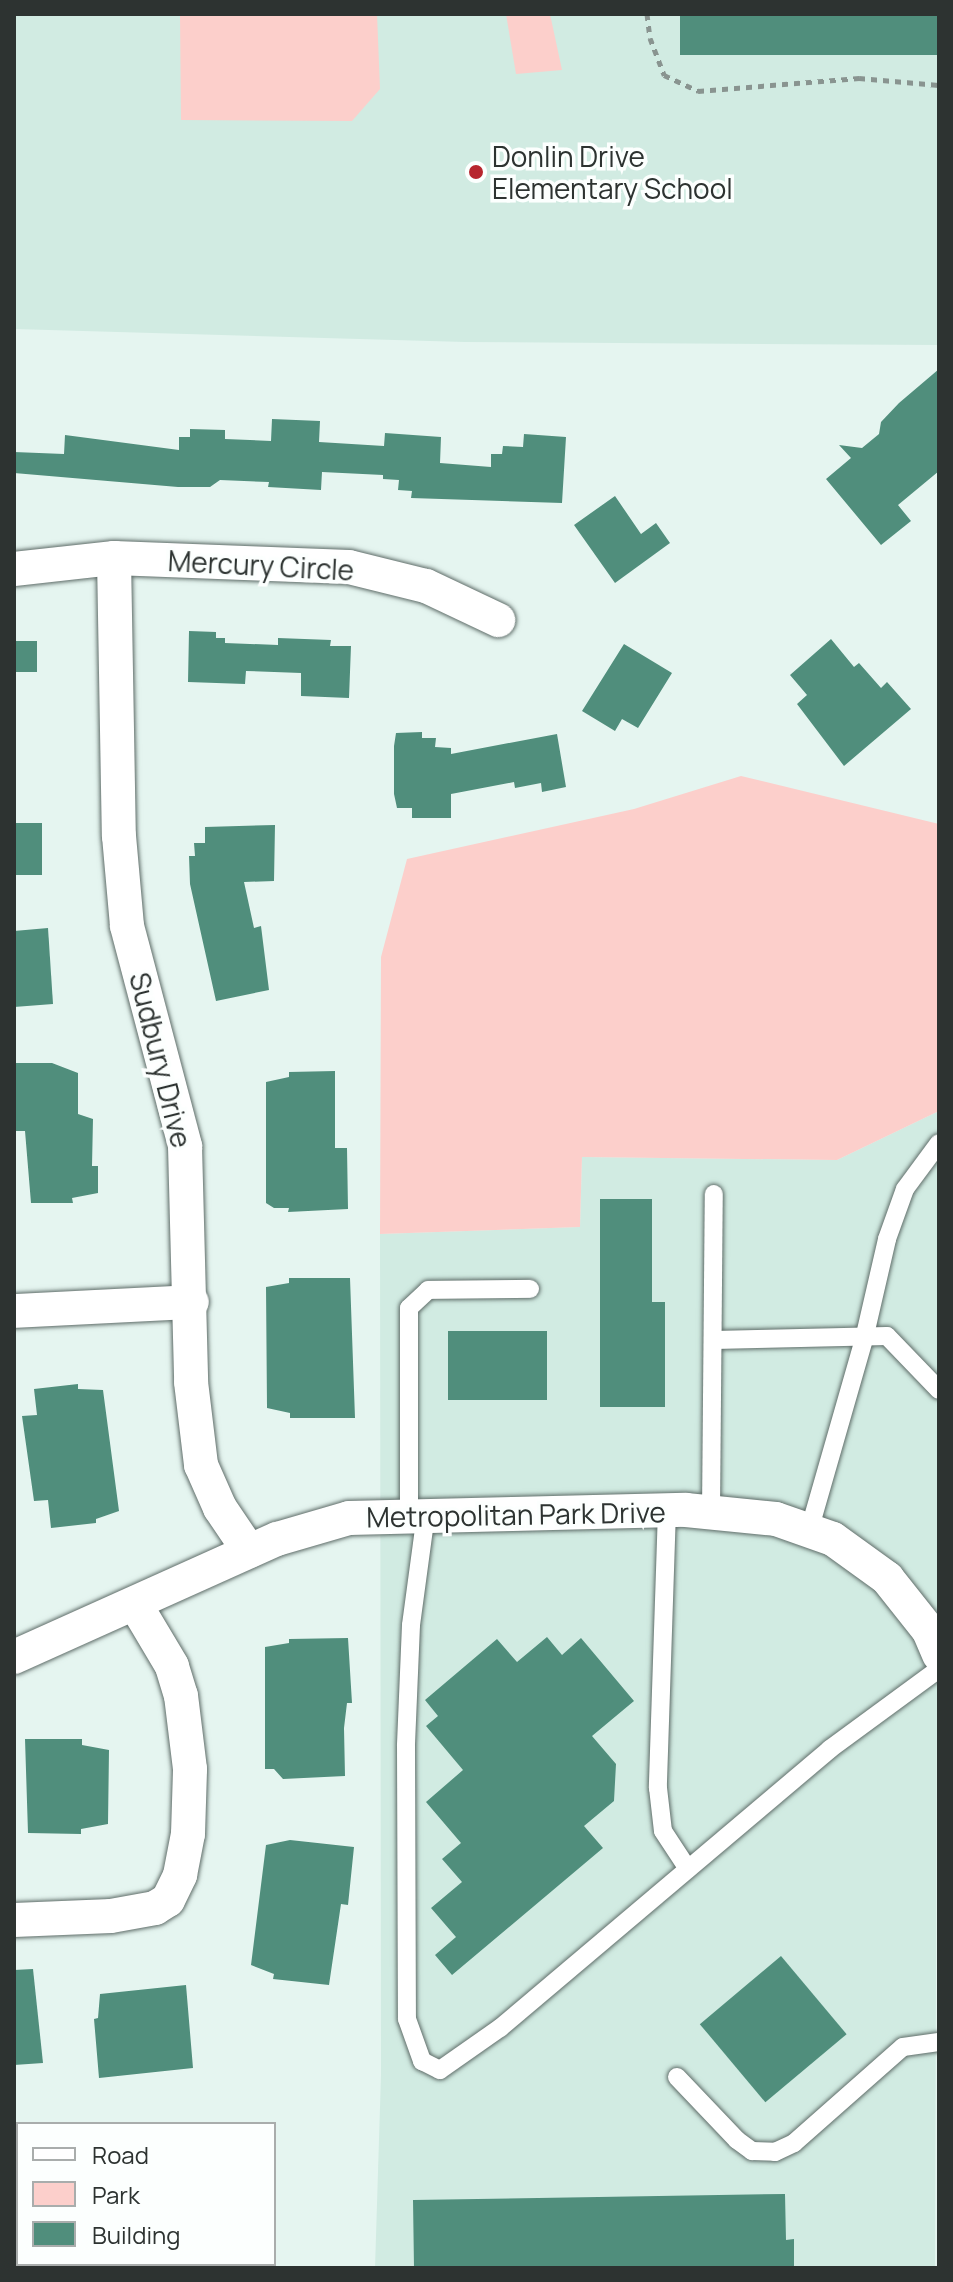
<!DOCTYPE html>
<style>
body{margin:0}
#map{position:relative;width:953px;height:2282px;overflow:hidden;background:#e5f5f0;font-family:Manrope,sans-serif}
div>[style]{position:absolute}
[style*='--x']{left:calc(var(--x)*1px);top:calc(var(--y)*1px);width:calc(var(--w)*1px);rotate:calc(var(--a)*1deg)}
.built>*{inset:0;background:#d1ebe2}
.green>*{inset:0;background:#fccfcb}
.building>*{inset:0;background:#508e7c;transform-origin:0 0}
.path>*{height:5px;margin-top:-2.5px;transform-origin:0;background:repeating-linear-gradient(90deg,#899490 0 6px,transparent 0 12px)}
.roads{filter:drop-shadow(0 0 2px #5f6d69) drop-shadow(0 0 2px #5f6d69)}
.service>*{height:18px;margin:-9px;padding:0 9px;transform-origin:9px;border-radius:9px;background:#fff}
.minor>*{height:34px;margin:-17px;padding:0 17px;transform-origin:17px;border-radius:17px;background:#fff}
.dots>*{width:22px;height:22px;translate:-50% -50%;box-sizing:border-box;border:4px solid #fcfffe;border-radius:50%}
span{translate:-50% -50%;white-space:nowrap;text-align:center;line-height:1.15;-webkit-text-stroke:7px #fcfffe;paint-order:stroke}
.poi-label{font-size:28px;color:#2d3331}
.left{translate:0 -50%;text-align:left}
.street-label{font-size:28px;color:#2d3331}
.frame{position:absolute;inset:0;border:16px solid #2d3331;pointer-events:none}
.legend{position:absolute;left:16px;top:2122px;width:260px;height:144px;box-sizing:border-box;background:#fcfffe;border:2px solid #a9adac;margin:0;padding:10px 14px;list-style:none;font-size:24px;color:#2d3331}
.legend li{display:flex;align-items:center;gap:16px;height:40px}
.legend b{width:40px;border:2px solid #a9adac}
</style>
<div id="map">
<div class="built">
<div style="clip-path:polygon(14px 14px,939px 14px,939px 345px,465px 342px,14px 329px)"></div>
<div style="clip-path:polygon(939px 1111px,935px 2268px,375px 2268px,381px 2075px,380px 1234px,580px 1227px,582px 1157px,837px 1160px)"></div>
</div>
<div class="green">
<div style="clip-path:polygon(180px 14px,377px 14px,380px 89px,352px 121px,181px 120px)"></div>
<div style="clip-path:polygon(506px 14px,550px 14px,562px 70px,516px 74px)"></div>
<div style="clip-path:polygon(741px 776px,939px 824px,939px 1111px,837px 1160px,582px 1157px,580px 1227px,380px 1234px,381px 957px,407px 859px,634px 809px)"></div>
</div>
<div class="building">
<div style="left:680px;top:14px;width:259px;height:41px"></div>
<div style="clip-path:polygon(939px 369px,939px 471px,898px 505px,911px 521px,881px 545px,826px 479px,851px 458px,839px 445px,862px 448px,879px 434px,881px 422px,899px 403px)"></div>
<div style="clip-path:polygon(272px 419px,320px 421px,319px 442px,384px 446px,385px 433px,441px 437px,440px 463px,491px 467px,491px 454px,502px 454px,503px 446px,523px 447px,524px 434px,566px 437px,562px 503px,411px 498px,412px 491px,398px 490px,399px 480px,383px 479px,383px 475px,322px 472px,321px 490px,268px 487px,269px 482px,220px 480px,210px 487px,178px 487px,14px 473px,14px 452px,64px 454px,65px 435px,179px 450px,179px 437px,190px 437px,190px 429px,225px 430px,225px 439px,271px 441px)"></div>
<div style="clip-path:polygon(615px 496px,641px 534px,656px 523px,670px 543px,615px 583px,574px 525px)"></div>
<div style="clip-path:polygon(189px 631px,216px 632px,216px 638px,225px 638px,225px 643px,278px 645px,278px 638px,331px 640px,330px 646px,351px 646px,349px 698px,301px 696px,301px 673px,246px 671px,245px 684px,188px 682px)"></div>
<div style="clip-path:polygon(831px 639px,854px 667px,859px 663px,881px 688px,887px 682px,911px 709px,844px 766px,797px 704px,807px 695px,790px 675px)"></div>
<div style="left:14px;top:641px;width:23px;height:31px"></div>
<div style="clip-path:polygon(624px 644px,672px 673px,638px 728px,622px 719px,615px 731px,582px 711px)"></div>
<div style="clip-path:polygon(422px 732px,422px 738px,436px 738px,435px 747px,451px 748px,451px 754px,557px 734px,566px 787px,542px 792px,541px 783px,515px 788px,514px 782px,451px 794px,451px 818px,412px 818px,412px 808px,397px 808px,394px 794px,394px 746px,396px 733px)"></div>
<div style="left:14px;top:823px;width:28px;height:52px"></div>
<div style="clip-path:polygon(275px 825px,274px 881px,244px 882px,254px 928px,261px 926px,269px 990px,216px 1001px,190px 884px,189px 856px,195px 856px,194px 843px,205px 843px,205px 827px)"></div>
<div style="clip-path:polygon(48px 928px,53px 1004px,14px 1007px,14px 931px)"></div>
<div style="clip-path:polygon(14px 1063px,52px 1063px,78px 1073px,78px 1114px,93px 1119px,92px 1166px,98px 1166px,98px 1193px,72px 1198px,73px 1203px,31px 1203px,25px 1131px,14px 1131px)"></div>
<div style="clip-path:polygon(335px 1071px,335px 1148px,347px 1148px,348px 1209px,288px 1212px,289px 1208px,274px 1208px,266px 1203px,266px 1082px,289px 1077px,289px 1072px)"></div>
<div style="clip-path:polygon(600px 1199px,652px 1199px,652px 1302px,665px 1302px,665px 1407px,600px 1407px)"></div>
<div style="clip-path:polygon(289px 1278px,350px 1278px,355px 1418px,290px 1418px,290px 1413px,267px 1408px,266px 1287px,289px 1283px)"></div>
<div style="left:448px;top:1331px;width:99px;height:69px"></div>
<div style="clip-path:polygon(78px 1384px,78px 1389px,103px 1390px,119px 1511px,96px 1519px,96px 1523px,51px 1528px,48px 1500px,34px 1501px,22px 1416px,37px 1415px,34px 1389px)"></div>
<div style="clip-path:polygon(547px 1637px,562px 1655px,581px 1638px,634px 1701px,592px 1736px,616px 1764px,614px 1801px,584px 1826px,603px 1848px,452px 1975px,435px 1955px,456px 1937px,431px 1908px,462px 1882px,442px 1859px,461px 1843px,426px 1802px,463px 1770px,426px 1726px,438px 1716px,425px 1700px,497px 1639px,517px 1662px)"></div>
<div style="clip-path:polygon(348px 1638px,352px 1703px,347px 1703px,344px 1728px,345px 1776px,283px 1779px,274px 1769px,265px 1769px,265px 1647px,289px 1643px,289px 1639px)"></div>
<div style="clip-path:polygon(25px 1739px,82px 1739px,82px 1745px,109px 1750px,108px 1824px,81px 1829px,81px 1834px,28px 1833px)"></div>
<div style="clip-path:polygon(290px 1840px,354px 1847px,348px 1905px,341px 1904px,329px 1985px,273px 1979px,274px 1974px,251px 1965px,266px 1845px)"></div>
<div style="left:781px;top:1956px;width:102px;height:106px;rotate:50deg"></div>
<div style="clip-path:polygon(33px 1969px,43px 2063px,14px 2065px,14px 1970px)"></div>
<div style="clip-path:polygon(186px 1985px,193px 2068px,99px 2078px,94px 2019px,98px 2018px,100px 1994px)"></div>
<div style="clip-path:polygon(785px 2194px,786px 2240px,794px 2239px,794px 2268px,414px 2268px,413px 2200px)"></div>
</div>
<div class="path">
<div style="--x:647;--y:14;--w:24;--a:83"></div>
<div style="--x:650;--y:38;--w:40;--a:69"></div>
<div style="--x:664;--y:75;--w:38;--a:25"></div>
<div style="--x:698;--y:91;--w:162;--a:-4.6"></div>
<div style="--x:859;--y:78;--w:80;--a:5"></div>
</div>
<div class="roads">
<div class="service">
<div style="--x:714;--y:1340;--w:173;--a:-1.3"></div>
<div style="--x:887;--y:1336;--w:75;--a:46.1"></div>
<div style="--x:667;--y:1510;--w:278;--a:91.9"></div>
<div style="--x:658;--y:1788;--w:43;--a:83.4"></div>
<div style="--x:663;--y:1831;--w:45;--a:56.7"></div>
<div style="--x:711;--y:1512;--w:318;--a:-89.5"></div>
<div style="--x:409;--y:1514;--w:206;--a:-90"></div>
<div style="--x:409;--y:1308;--w:26;--a:-43"></div>
<div style="--x:428;--y:1290;--w:102;--a:-0.6"></div>
<div style="--x:426;--y:1514;--w:112;--a:97.7"></div>
<div style="--x:411;--y:1625;--w:121;--a:92.4"></div>
<div style="--x:406;--y:1746;--w:273;--a:89.8"></div>
<div style="--x:407;--y:2019;--w:45;--a:70.3"></div>
<div style="--x:422;--y:2061;--w:20;--a:27"></div>
<div style="--x:440;--y:2070;--w:73;--a:-35"></div>
<div style="--x:500;--y:2028;--w:432;--a:-40.2"></div>
<div style="--x:830;--y:1749;--w:135;--a:-36.3"></div>
<div style="--x:809;--y:1531;--w:200;--a:-74"></div>
<div style="--x:864;--y:1339;--w:103;--a:-77"></div>
<div style="--x:887;--y:1239;--w:53;--a:-70.2"></div>
<div style="--x:905;--y:1189;--w:57;--a:-53.5"></div>
<div style="--x:677;--y:2077;--w:87;--a:46.4"></div>
<div style="--x:737;--y:2140;--w:19;--a:36"></div>
<div style="--x:752;--y:2151;--w:23;--a:2"></div>
<div style="--x:775;--y:2152;--w:21;--a:-25"></div>
<div style="--x:794;--y:2143;--w:145;--a:-41.4"></div>
<div style="--x:903;--y:2047;--w:36;--a:-8"></div>
</div>
<div class="minor">
<div style="--x:114;--y:558;--w:278;--a:89"></div>
<div style="--x:119;--y:836;--w:90;--a:84.9"></div>
<div style="--x:127;--y:926;--w:228;--a:75.2"></div>
<div style="--x:185;--y:1146;--w:236;--a:88.5"></div>
<div style="--x:191;--y:1382;--w:84;--a:83.1"></div>
<div style="--x:201;--y:1465;--w:47;--a:66.2"></div>
<div style="--x:220;--y:1508;--w:52;--a:56"></div>
<div style="--x:14;--y:569;--w:101;--a:-6.3"></div>
<div style="--x:114;--y:558;--w:235;--a:2.2"></div>
<div style="--x:349;--y:567;--w:79;--a:13.9"></div>
<div style="--x:426;--y:586;--w:80;--a:25.3"></div>
<div style="--x:14;--y:1311;--w:178;--a:-2.9"></div>
<div style="--x:14;--y:1657;--w:288;--a:-24.2"></div>
<div style="--x:277;--y:1539;--w:75;--a:-16.3"></div>
<div style="--x:349;--y:1518;--w:337;--a:-1.4"></div>
<div style="--x:686;--y:1510;--w:90;--a:5.7"></div>
<div style="--x:776;--y:1519;--w:60;--a:19.3"></div>
<div style="--x:833;--y:1539;--w:67;--a:35.8"></div>
<div style="--x:887;--y:1578;--w:68;--a:51.6"></div>
<div style="--x:929;--y:1631;--w:26;--a:67"></div>
<div style="--x:14;--y:1920;--w:97;--a:-2.4"></div>
<div style="--x:111;--y:1916;--w:45;--a:-10.3"></div>
<div style="--x:155;--y:1908;--w:15;--a:-32"></div>
<div style="--x:168;--y:1900;--w:28;--a:-64"></div>
<div style="--x:180;--y:1875;--w:42;--a:-79"></div>
<div style="--x:188;--y:1834;--w:65;--a:-88.2"></div>
<div style="--x:190;--y:1769;--w:74;--a:-97"></div>
<div style="--x:181;--y:1696;--w:31;--a:-107"></div>
<div style="--x:172;--y:1666;--w:72;--a:-120.8"></div>
</div>
</div>
<div class="dots">
<div style="left:476px;top:172px;background:#b7262e"></div>
</div>
<div class="poi-label">
<span class="left" style="left:492px;top:172px">Donlin Drive<br>Elementary School</span>
</div>
<div class="street-label">
<span style="left:261px;top:565px;rotate:3deg">Mercury Circle</span>
<span style="left:161px;top:1060px;rotate:76deg">Sudbury Drive</span>
<span style="left:516px;top:1514px;rotate:-1deg">Metropolitan Park Drive</span>
</div>
<div class="frame"></div>
<ul class="legend">
<li><b style="height:10px;background:#fff"></b>Road</li>
<li><b style="height:22px;background:#fccfcb"></b>Park</li>
<li><b style="height:22px;background:#508e7c"></b>Building</li>
</ul>
</div>
